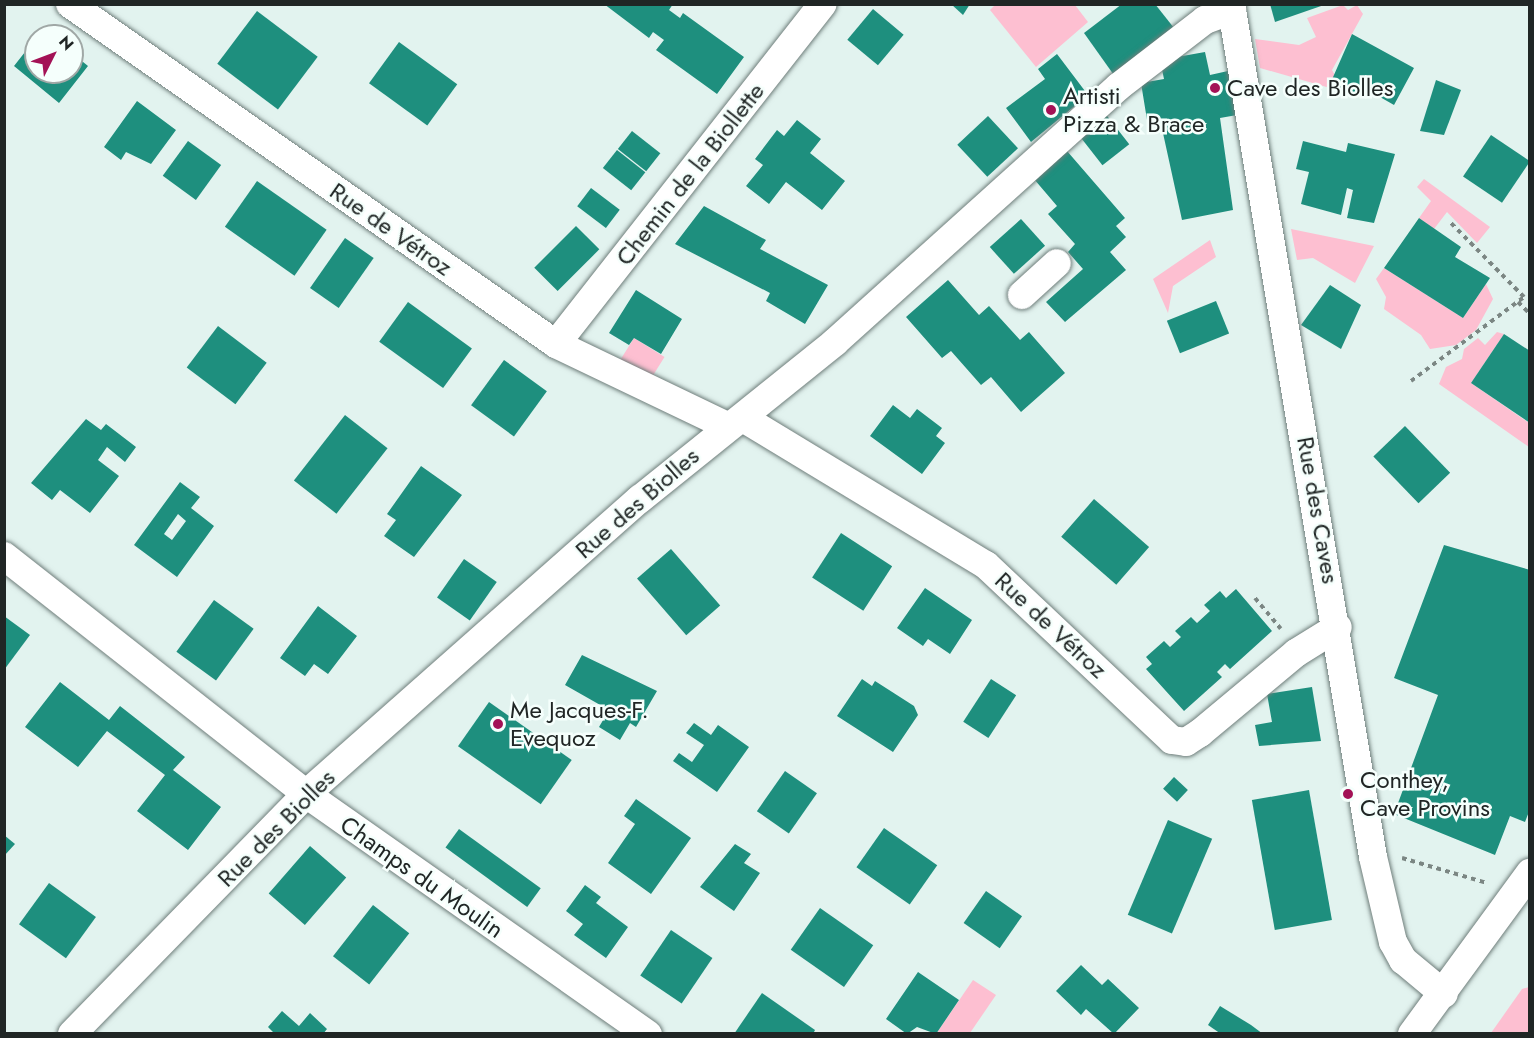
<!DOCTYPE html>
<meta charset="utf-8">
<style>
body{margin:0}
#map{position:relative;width:1534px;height:1038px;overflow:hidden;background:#e2f3ef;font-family:Jost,sans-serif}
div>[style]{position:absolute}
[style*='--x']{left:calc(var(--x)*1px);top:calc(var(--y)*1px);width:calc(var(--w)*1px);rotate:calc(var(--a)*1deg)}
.green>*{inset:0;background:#fdbfd1;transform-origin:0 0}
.building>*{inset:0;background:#1e8f7e;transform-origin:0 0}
.path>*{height:4px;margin-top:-2px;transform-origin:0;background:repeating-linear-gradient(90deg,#7b8683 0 4.5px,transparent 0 9px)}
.roads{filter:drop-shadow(0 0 2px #6f7e7b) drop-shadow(0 0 2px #6f7e7b)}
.minor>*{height:28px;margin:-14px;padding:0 14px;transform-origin:14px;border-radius:14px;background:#fff}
.dots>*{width:16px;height:16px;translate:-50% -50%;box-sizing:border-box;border:3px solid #f5fffc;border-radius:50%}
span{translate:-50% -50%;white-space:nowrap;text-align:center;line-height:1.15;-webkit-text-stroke:5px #f5fffc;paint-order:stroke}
.poi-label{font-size:24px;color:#202625}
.left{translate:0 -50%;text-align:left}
.street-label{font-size:24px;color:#202625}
.frame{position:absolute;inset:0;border:6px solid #202625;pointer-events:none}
.north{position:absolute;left:24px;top:24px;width:60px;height:60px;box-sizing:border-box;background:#f5fffc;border:2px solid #a0a8a6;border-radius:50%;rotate:48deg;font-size:16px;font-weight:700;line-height:24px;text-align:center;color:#202625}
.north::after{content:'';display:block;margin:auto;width:21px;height:27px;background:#a31256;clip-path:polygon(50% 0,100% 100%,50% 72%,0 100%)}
</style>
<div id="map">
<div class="green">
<div style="clip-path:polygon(996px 4px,1075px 5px,1088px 22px,1036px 67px,990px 10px)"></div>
<div style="clip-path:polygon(1343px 5px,1348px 10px,1357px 5px,1363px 14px,1332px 70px,1344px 92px,1260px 68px,1255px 39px,1299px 45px,1316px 37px,1307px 18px)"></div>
<div style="clip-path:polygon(1424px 179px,1490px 227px,1477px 243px,1447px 212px,1434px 229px,1419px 218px,1431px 201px,1417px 187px)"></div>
<div style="clip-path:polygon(1291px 229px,1374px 246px,1355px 283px,1313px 258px,1297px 260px)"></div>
<div style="clip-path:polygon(1210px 240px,1216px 257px,1173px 286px,1168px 313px,1153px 279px)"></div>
<div style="clip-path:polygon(1384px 268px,1463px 318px,1486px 284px,1493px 299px,1476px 330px,1456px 345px,1430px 349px,1421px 335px,1384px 309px,1386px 297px,1376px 279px)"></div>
<div style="clip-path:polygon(1497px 332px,1504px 334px,1471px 383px,1529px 423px,1529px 447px,1439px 384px,1446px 367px,1462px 359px,1464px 349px,1478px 338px,1485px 345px)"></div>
<div style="left:634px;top:338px;width:36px;height:28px;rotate:32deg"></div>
<div style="clip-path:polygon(973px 980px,996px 995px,970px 1033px,936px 1034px)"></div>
<div style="clip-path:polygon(1529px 987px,1529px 1033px,1491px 1033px,1522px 989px)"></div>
</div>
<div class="building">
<div style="clip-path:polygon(604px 4px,673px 4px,669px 10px,680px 18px,683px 13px,744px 57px,717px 94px,656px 50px,664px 40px,653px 32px,649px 38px)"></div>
<div style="clip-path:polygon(951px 4px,970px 4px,963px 15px)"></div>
<div style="clip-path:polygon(1122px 4px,1155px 4px,1174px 28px,1116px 78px,1084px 33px)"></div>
<div style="clip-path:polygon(1270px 4px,1324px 4px,1324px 5px,1275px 22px)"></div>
<div style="left:873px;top:9px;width:40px;height:40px;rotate:40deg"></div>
<div style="left:257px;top:11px;width:76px;height:66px;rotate:37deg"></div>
<div style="clip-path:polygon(1352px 34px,1414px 68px,1394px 105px,1359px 85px,1352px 97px,1330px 84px)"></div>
<div style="clip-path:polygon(36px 38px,36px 72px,72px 72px,72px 53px,88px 66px,59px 103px,14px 66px)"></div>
<div style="left:399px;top:42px;width:72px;height:51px;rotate:36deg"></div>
<div style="clip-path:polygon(1205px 52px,1210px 75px,1228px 71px,1237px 115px,1220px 118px,1233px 210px,1182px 220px,1161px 124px,1148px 126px,1141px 83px,1164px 79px,1160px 60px)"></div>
<div style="clip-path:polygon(1057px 54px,1088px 95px,1031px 142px,1006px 108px,1045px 79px,1038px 69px)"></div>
<div style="clip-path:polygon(1436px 80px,1461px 90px,1444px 135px,1420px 131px)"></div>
<div style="clip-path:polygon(137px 101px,176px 130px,151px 164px,126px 152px,121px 160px,104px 147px)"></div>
<div style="left:1104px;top:112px;width:41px;height:34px;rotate:52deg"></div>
<div style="left:988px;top:116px;width:44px;height:42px;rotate:47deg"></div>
<div style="clip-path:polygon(797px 120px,821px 139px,810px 153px,845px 181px,822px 210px,786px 182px,769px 204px,746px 186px,763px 165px,755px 159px,777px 130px,784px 136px)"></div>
<div style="left:632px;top:131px;width:36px;height:23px;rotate:38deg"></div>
<div style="left:1491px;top:135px;width:47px;height:50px;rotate:34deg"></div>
<div style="left:188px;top:141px;width:41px;height:43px;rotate:36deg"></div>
<div style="clip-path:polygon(1303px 141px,1346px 152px,1348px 143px,1395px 154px,1374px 223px,1347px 218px,1353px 190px,1347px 188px,1341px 215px,1301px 204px,1309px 172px,1296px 169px)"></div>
<div style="left:617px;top:150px;width:36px;height:23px;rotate:38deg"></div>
<div style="clip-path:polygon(1067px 151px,1125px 218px,1116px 226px,1126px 237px,1110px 252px,1126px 270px,1065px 322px,1046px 302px,1083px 269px,1068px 252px,1075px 244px,1048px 214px,1057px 206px,1034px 179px)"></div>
<div style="left:257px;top:181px;width:85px;height:56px;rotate:35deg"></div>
<div style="left:591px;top:188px;width:36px;height:23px;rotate:37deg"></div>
<div style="clip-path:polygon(704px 206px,766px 240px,760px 249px,828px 285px,805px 324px,766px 301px,770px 293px,675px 244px)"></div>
<div style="clip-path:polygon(1419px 218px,1461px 247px,1455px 257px,1490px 278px,1463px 318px,1384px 268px)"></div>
<div style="left:1021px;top:219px;width:36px;height:42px;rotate:48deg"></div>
<div style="left:576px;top:226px;width:33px;height:59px;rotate:45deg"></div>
<div style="left:345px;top:238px;width:35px;height:61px;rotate:35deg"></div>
<div style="clip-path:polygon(948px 280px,979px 315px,989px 306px,1020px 340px,1029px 332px,1065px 373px,1021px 412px,991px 377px,981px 385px,951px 351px,942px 358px,906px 317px)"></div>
<div style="clip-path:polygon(1330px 285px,1361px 305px,1341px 349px,1301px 325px)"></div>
<div style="clip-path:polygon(636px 290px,682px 319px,661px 354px,634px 338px,629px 345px,609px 333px)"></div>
<div style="left:1216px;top:301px;width:35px;height:53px;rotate:68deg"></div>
<div style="left:408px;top:302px;width:79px;height:49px;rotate:36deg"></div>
<div style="left:218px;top:326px;width:61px;height:52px;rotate:37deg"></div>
<div style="clip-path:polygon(1504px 334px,1530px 351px,1530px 423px,1471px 383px)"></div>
<div style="left:504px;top:360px;width:53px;height:56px;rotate:36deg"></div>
<div style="clip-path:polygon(893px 405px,910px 418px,917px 409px,942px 428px,936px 436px,945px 443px,922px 474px,870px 436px)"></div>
<div style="left:345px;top:415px;width:54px;height:83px;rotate:38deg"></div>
<div style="clip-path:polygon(86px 419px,101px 430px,106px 424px,136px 447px,125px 462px,107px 447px,98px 460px,119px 476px,90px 513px,60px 490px,52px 500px,31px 483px)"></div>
<div style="left:1405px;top:426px;width:65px;height:44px;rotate:46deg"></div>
<div style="clip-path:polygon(421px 466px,462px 495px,414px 557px,384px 536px,396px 520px,387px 514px)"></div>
<div style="clip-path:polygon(evenodd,180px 482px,200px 497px,191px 508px,214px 526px,177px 577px,134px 545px,180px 482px,178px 514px,186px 521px,172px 540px,164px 534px,178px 514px)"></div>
<div style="left:1094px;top:499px;width:73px;height:50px;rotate:41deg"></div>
<div style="left:841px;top:533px;width:61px;height:53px;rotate:33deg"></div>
<div style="clip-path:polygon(1444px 545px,1530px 570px,1530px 809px,1525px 822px,1510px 816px,1495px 855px,1394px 814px,1438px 695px,1394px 678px)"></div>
<div style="left:671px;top:549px;width:75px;height:45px;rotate:49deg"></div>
<div style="left:464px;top:559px;width:40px;height:47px;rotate:35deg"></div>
<div style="clip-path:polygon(925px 588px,972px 620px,950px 654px,928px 639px,923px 646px,897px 628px)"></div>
<div style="clip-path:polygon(1236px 589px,1272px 631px,1230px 669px,1225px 664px,1217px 672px,1222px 677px,1184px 711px,1146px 669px,1152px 664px,1146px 657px,1164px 641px,1170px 647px,1181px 637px,1175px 631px,1191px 617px,1197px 623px,1210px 611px,1204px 605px,1220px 591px,1226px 598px)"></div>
<div style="left:214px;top:600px;width:49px;height:64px;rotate:36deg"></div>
<div style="clip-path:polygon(318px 606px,357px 636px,328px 674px,314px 664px,305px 676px,280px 658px)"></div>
<div style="clip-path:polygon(4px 616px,30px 635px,4px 670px)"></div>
<div style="clip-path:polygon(582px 655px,657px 691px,636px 727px,630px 723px,620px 740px,599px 727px,609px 710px,565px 685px)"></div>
<div style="clip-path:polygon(862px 679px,872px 686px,875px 681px,914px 706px,918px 715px,893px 752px,837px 716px)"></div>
<div style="left:991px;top:679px;width:30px;height:51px;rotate:33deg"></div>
<div style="clip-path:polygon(60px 682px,109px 720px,120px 706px,185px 757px,173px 770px,221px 807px,188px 850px,137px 811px,165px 775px,107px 731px,78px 767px,25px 727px)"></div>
<div style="clip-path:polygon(1312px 687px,1321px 741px,1259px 746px,1255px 725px,1272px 722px,1267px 694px)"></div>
<div style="left:489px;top:702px;width:101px;height:54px;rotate:35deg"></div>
<div style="clip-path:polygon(694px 723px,711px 735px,718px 725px,749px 747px,717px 792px,673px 761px,679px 753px,692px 762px,704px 745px,686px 733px)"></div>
<div style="left:785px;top:771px;width:39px;height:49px;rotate:35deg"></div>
<div style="left:1174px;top:777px;width:19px;height:16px;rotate:43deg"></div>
<div style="left:1309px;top:790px;width:132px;height:58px;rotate:80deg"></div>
<div style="clip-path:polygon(636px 799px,691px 838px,651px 894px,608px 863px,635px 824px,624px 816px)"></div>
<div style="left:1168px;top:820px;width:48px;height:103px;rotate:23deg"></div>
<div style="left:884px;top:828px;width:65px;height:48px;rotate:35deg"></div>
<div style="left:459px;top:829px;width:101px;height:23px;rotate:36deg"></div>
<div style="clip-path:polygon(4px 835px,15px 844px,4px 856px)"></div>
<div style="clip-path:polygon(735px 844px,751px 854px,744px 863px,760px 873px,734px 911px,700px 887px)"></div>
<div style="left:310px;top:846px;width:48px;height:63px;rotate:41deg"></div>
<div style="left:49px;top:883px;width:58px;height:51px;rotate:36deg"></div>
<div style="clip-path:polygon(585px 885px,601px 897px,596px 903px,628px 927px,606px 958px,574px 935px,583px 924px,566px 911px)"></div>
<div style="left:986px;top:891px;width:44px;height:39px;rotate:35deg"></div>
<div style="left:373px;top:905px;width:46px;height:65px;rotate:38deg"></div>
<div style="left:820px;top:908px;width:65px;height:51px;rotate:35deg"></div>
<div style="left:671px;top:930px;width:50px;height:55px;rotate:34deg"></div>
<div style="clip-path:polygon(1081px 965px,1102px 985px,1108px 979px,1139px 1008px,1114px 1034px,1086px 1009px,1081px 1015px,1056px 991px)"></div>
<div style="clip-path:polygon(918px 972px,959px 1000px,936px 1034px,917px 1027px,907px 1034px,886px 1019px)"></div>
<div style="clip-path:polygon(762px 993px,815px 1030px,813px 1034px,734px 1034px)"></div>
<div style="clip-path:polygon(1220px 1006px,1251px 1025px,1263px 1034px,1221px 1034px,1208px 1025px)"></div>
<div style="clip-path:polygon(282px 1011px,299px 1026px,310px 1013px,327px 1029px,323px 1034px,275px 1034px,268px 1027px)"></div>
</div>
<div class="path">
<div style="--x:1518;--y:302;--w:17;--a:45"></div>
<div style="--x:1411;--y:381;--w:141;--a:-36.6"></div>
<div style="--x:1524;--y:297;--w:107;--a:-134.6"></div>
<div style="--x:1255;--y:598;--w:40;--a:50"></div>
<div style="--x:1402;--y:858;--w:89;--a:16.4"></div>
</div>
<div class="roads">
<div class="minor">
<div style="--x:70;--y:4;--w:593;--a:34.98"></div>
<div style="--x:556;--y:344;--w:190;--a:25.6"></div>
<div style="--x:1231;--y:4;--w:865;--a:80.55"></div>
<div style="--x:1373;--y:857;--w:87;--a:76.8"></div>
<div style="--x:1393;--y:942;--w:21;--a:61"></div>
<div style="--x:1403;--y:960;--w:53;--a:39.7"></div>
<div style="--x:1022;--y:295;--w:47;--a:-42.4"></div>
<div style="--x:556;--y:344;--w:432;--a:-51.9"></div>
<div style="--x:743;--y:418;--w:284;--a:31.2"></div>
<div style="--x:986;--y:565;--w:255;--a:43.3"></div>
<div style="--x:1172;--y:740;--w:14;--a:8"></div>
<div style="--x:1186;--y:742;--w:17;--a:-33"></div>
<div style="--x:1200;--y:733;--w:125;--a:-39.8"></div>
<div style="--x:1296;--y:653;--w:49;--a:-31.8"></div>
<div style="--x:4;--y:556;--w:385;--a:38.2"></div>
<div style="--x:306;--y:794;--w:418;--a:35.1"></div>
<div style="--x:72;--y:1034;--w:335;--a:-45.7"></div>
<div style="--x:306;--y:794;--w:446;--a:-41.5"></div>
<div style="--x:640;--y:499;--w:250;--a:-38.8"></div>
<div style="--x:835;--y:342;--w:381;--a:-42"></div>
<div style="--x:1118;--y:87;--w:110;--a:-37.6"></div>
<div style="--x:1205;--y:20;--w:29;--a:-20"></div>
<div style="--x:1412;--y:1034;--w:200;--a:-53.8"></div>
</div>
</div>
<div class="dots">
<div style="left:1215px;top:88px;background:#a31256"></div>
<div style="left:1051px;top:110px;background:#a31256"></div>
<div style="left:498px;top:724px;background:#a31256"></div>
<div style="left:1348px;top:794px;background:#a31256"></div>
</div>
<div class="poi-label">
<span class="left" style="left:1227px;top:88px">Cave des Biolles</span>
<span class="left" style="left:1063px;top:110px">Artisti<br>Pizza &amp; Brace</span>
<span class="left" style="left:510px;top:724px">Me Jacques-F.<br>Evequoz</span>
<span class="left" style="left:1360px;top:794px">Conthey,<br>Cave Provins</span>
</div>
<div class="street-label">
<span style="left:690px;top:174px;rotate:-52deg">Chemin de la Biollette</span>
<span style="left:391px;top:229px;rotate:35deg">Rue de Vétroz</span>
<span style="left:637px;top:503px;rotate:-41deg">Rue des Biolles</span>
<span style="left:1318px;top:510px;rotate:80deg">Rue des Caves</span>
<span style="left:1051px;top:625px;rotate:43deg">Rue de Vétroz</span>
<span style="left:276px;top:828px;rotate:-45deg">Rue des Biolles</span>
<span style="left:422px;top:877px;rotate:35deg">Champs du Moulin</span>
</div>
<div class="frame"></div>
<div class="north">N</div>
</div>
